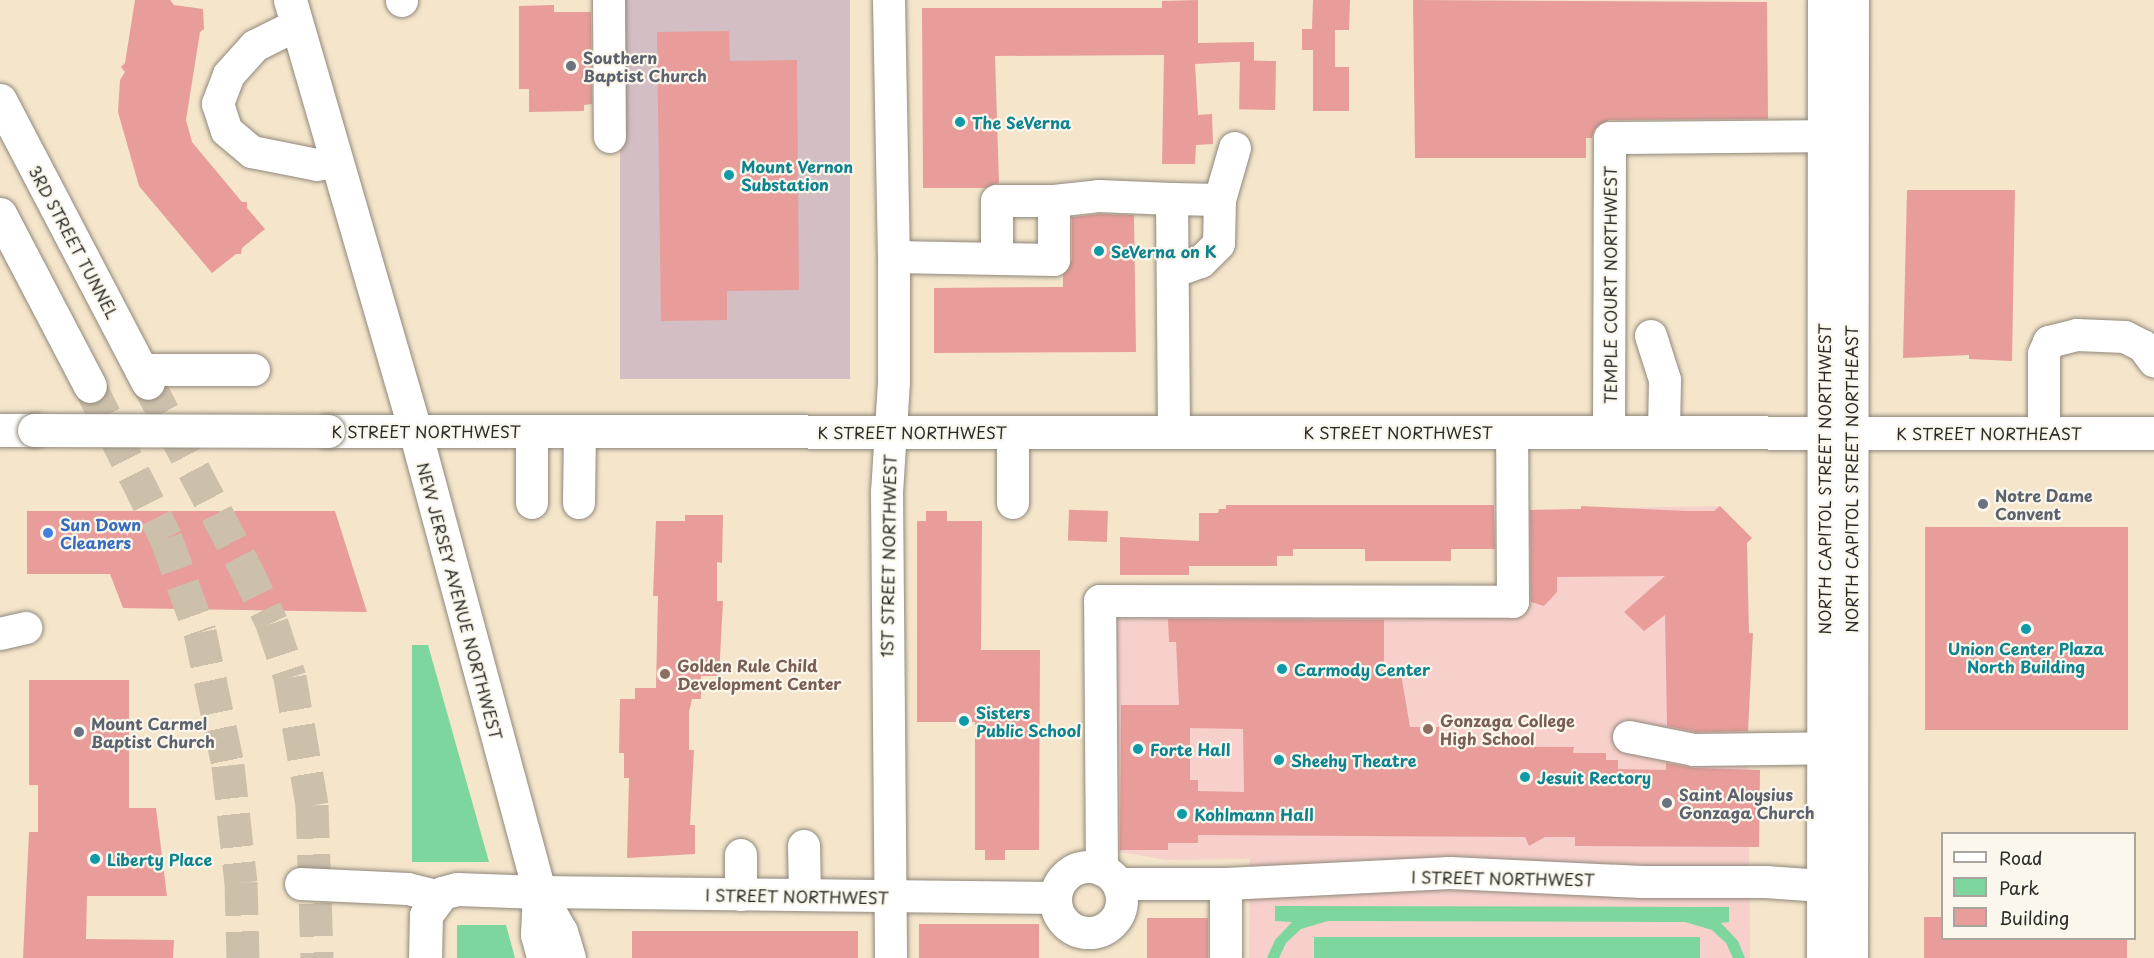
<!DOCTYPE html>
<style>
body{margin:0}
#map{position:relative;width:2154px;height:958px;overflow:hidden;background:#f4e5cb;font-family:"Playpen Sans",sans-serif}
div>[style]{position:absolute}
[style*='--x']{left:calc(var(--x)*1px);top:calc(var(--y)*1px);width:calc(var(--w)*1px);rotate:calc(var(--a)*1deg)}
.built>*{inset:0;background:#f7d0cc}
.industrial>*{inset:0;background:#d2bec3;transform-origin:0 0}
.green>*{inset:0;background:#7cd69d;transform-origin:0 0}
.building>*{inset:0;background:#e89d9a;transform-origin:0 0}
.highway-tunnel>*{height:33px;margin-top:-16.5px;transform-origin:0;background:repeating-linear-gradient(90deg,#ccc0ab 0 33px,transparent 0 49px)}
.roads{filter:drop-shadow(0 0 2px #90887b) drop-shadow(0 0 2px #90887b)}
.minor>*{height:32px;margin:-16px;padding:0 16px;transform-origin:16px;border-radius:16px;background:#fff}
.minor>.ring{margin:-16px;padding:0;box-sizing:content-box;background:none;border:32px solid #fff;border-radius:50%}
.major>*{height:33px;margin:-16.5px;padding:0 16.5px;transform-origin:16.5px;border-radius:16.5px;background:#fff}
.highway>*{height:33px;margin:-16.5px;padding:0 16.5px;transform-origin:16.5px;border-radius:16.5px;background:#fff}
.bridges{filter:drop-shadow(0 0 2px #90887b) drop-shadow(0 0 2px #90887b)}
.major-bridge>*{height:33px;margin:-16.5px;padding:0 16.5px;transform-origin:16.5px;border-radius:16.5px;background:#fff}
.dots>*{width:16px;height:16px;translate:-50% -50%;box-sizing:border-box;border:3px solid #fbf7ec;border-radius:50%}
span{translate:-50% -50%;white-space:nowrap;text-align:center;line-height:1.15;-webkit-text-stroke:4.5px #fbf7ec;paint-order:stroke}
.worship-label{font-size:16px;color:#5b616d;font-weight:700}
.left{translate:0 -50%;text-align:left}
.culture-label{font-size:16px;color:#0d838f;font-weight:700}
.street-label{font-size:16px;color:#2b2b2b}
.shop-label{font-size:16px;color:#366cbe;font-weight:700}
.education-label{font-size:16px;color:#785e54;font-weight:700}
.legend{position:absolute;left:1941px;top:832px;width:195px;height:108px;box-sizing:border-box;background:#fbf7ec;border:2px solid #a8a59f;margin:0;padding:8px 10px;list-style:none;font-size:18px;color:#2b2b2b}
.legend li{display:flex;align-items:center;gap:12px;height:30px}
.legend b{width:30px;border:2px solid #a8a59f}
</style>
<div id="map">
<div class="built">
<div style="clip-path:polygon(1720px 506px,1747px 543px,1750px 958px,1249px 958px,1250px 859px,1166px 860px,1109px 850px,1105px 608px,1520px 590px,1520px 510px)"></div>
</div>
<div class="industrial">
<div style="left:620px;top:0;width:230px;height:379px"></div>
</div>
<div class="green">
<div style="clip-path:polygon(412px 645px,428px 645px,489px 862px,412px 862px)"></div>
<div style="clip-path:polygon(1275px 906px,1729px 907px,1729px 922px,1721px 923px,1738px 941px,1745px 958px,1733px 958px,1726px 943px,1712px 930px,1685px 922px,1328px 921px,1301px 929px,1286px 943px,1279px 958px,1267px 958px,1275px 940px,1292px 922px,1275px 921px)"></div>
<div style="clip-path:polygon(457px 925px,506px 925px,515px 958px,457px 958px)"></div>
<div style="left:1314px;top:937px;width:386px;height:21px"></div>
</div>
<div class="building">
<div style="clip-path:polygon(135px 0,170px 0,174px 5px,203px 9px,204px 29px,200px 32px,186px 120px,192px 142px,242px 202px,247px 202px,247px 208px,265px 229px,242px 248px,241px 254px,236px 254px,212px 273px,139px 186px,118px 112px,120px 80px,125px 72px,121px 67px,125px 63px)"></div>
<div style="clip-path:polygon(1198px 0,1198px 43px,1254px 42px,1254px 61px,1195px 64px,1198px 115px,1212px 114px,1213px 144px,1196px 145px,1195px 164px,1162px 164px,1164px 55px,995px 56px,999px 183px,985px 188px,923px 188px,922px 8px,1162px 8px,1162px 1px)"></div>
<div style="clip-path:polygon(1313px 0,1350px 0,1349px 30px,1335px 30px,1335px 67px,1349px 67px,1349px 111px,1313px 111px,1313px 50px,1302px 50px,1302px 29px,1312px 29px)"></div>
<div style="clip-path:polygon(1413px 0,1767px 2px,1768px 119px,1609px 120px,1595px 129px,1592px 138px,1586px 138px,1586px 158px,1415px 158px)"></div>
<div style="clip-path:polygon(554px 5px,554px 12px,591px 12px,592px 104px,584px 105px,584px 111px,529px 112px,529px 89px,519px 89px,519px 6px)"></div>
<div style="clip-path:polygon(729px 31px,730px 61px,797px 60px,799px 290px,727px 291px,727px 320px,661px 321px,657px 32px)"></div>
<div style="left:1276px;top:61px;width:49px;height:36px;rotate:91deg"></div>
<div style="clip-path:polygon(1907px 190px,2015px 190px,2012px 361px,1969px 359px,1969px 355px,1903px 358px)"></div>
<div style="clip-path:polygon(1100px 214px,1134px 215px,1136px 352px,934px 353px,934px 288px,1063px 287px,1063px 275px,1072px 260px,1072px 217px)"></div>
<div style="clip-path:polygon(1226px 505px,1494px 505px,1495px 549px,1451px 549px,1451px 561px,1365px 561px,1365px 549px,1293px 549px,1293px 556px,1277px 556px,1277px 566px,1189px 566px,1189px 575px,1120px 575px,1120px 537px,1199px 541px,1199px 513px,1218px 513px,1219px 509px,1226px 509px)"></div>
<div style="clip-path:polygon(1581px 506px,1687px 511px,1714px 511px,1720px 506px,1752px 538px,1747px 543px,1749px 633px,1753px 633px,1748px 731px,1696px 732px,1667px 726px,1665px 615px,1644px 631px,1624px 612px,1665px 576px,1557px 577px,1557px 592px,1544px 606px,1531px 602px,1530px 510px,1581px 509px)"></div>
<div style="clip-path:polygon(27px 511px,335px 511px,367px 612px,123px 608px,110px 574px,27px 574px)"></div>
<div style="clip-path:polygon(926px 511px,947px 511px,947px 521px,982px 521px,981px 650px,1040px 650px,1039px 850px,1005px 850px,1005px 860px,985px 860px,985px 850px,975px 850px,975px 722px,917px 722px,917px 521px,926px 521px)"></div>
<div style="left:1108px;top:511px;width:31px;height:39px;rotate:92deg"></div>
<div style="clip-path:polygon(685px 515px,723px 515px,722px 563px,717px 562px,717px 601px,723px 601px,719px 676px,701px 676px,701px 699px,692px 699px,689px 712px,689px 750px,694px 750px,690px 825px,695px 825px,695px 854px,627px 858px,629px 778px,624px 778px,624px 753px,619px 753px,620px 699px,635px 699px,635px 688px,656px 688px,658px 596px,653px 596px,656px 521px,685px 521px)"></div>
<div style="left:1925px;top:527px;width:203px;height:203px"></div>
<div style="clip-path:polygon(evenodd,1168px 619px,1384px 620px,1384px 674px,1401px 674px,1410px 727px,1439px 727px,1439px 746px,1574px 747px,1573px 753px,1606px 753px,1606px 760px,1618px 760px,1618px 769px,1666px 770px,1666px 763px,1694px 768px,1760px 770px,1759px 847px,1575px 846px,1575px 837px,1545px 837px,1529px 846px,1525px 837px,1198px 835px,1198px 843px,1168px 843px,1168px 850px,1120px 850px,1121px 705px,1179px 705px,1176px 642px,1169px 642px,1168px 619px,1190px 728px,1243px 729px,1244px 792px,1198px 791px,1198px 780px,1190px 780px,1190px 728px)"></div>
<div style="clip-path:polygon(29px 680px,129px 680px,129px 808px,156px 808px,167px 896px,87px 896px,86px 939px,174px 940px,173px 958px,23px 958px,29px 832px,38px 832px,38px 785px,29px 785px)"></div>
<div style="clip-path:polygon(1924px 917px,1942px 917px,1942px 939px,2127px 939px,2127px 958px,1924px 958px)"></div>
<div style="left:1147px;top:918px;width:61px;height:40px"></div>
<div style="left:1039px;top:924px;width:34px;height:120px;rotate:90deg"></div>
<div style="left:858px;top:931px;width:27px;height:226px;rotate:90deg"></div>
</div>
<div class="highway-tunnel">
<div style="--x:148;--y:383;--w:206;--a:62.2"></div>
<div style="--x:244;--y:565;--w:64;--a:64.2"></div>
<div style="--x:272;--y:623;--w:57;--a:71.6"></div>
<div style="--x:290;--y:677;--w:130;--a:80.2"></div>
<div style="--x:312;--y:805;--w:153;--a:88.1"></div>
<div style="--x:90;--y:386;--w:170;--a:63.4"></div>
<div style="--x:166;--y:538;--w:100;--a:70.1"></div>
<div style="--x:200;--y:632;--w:136;--a:78.1"></div>
<div style="--x:228;--y:765;--w:118;--a:83.7"></div>
<div style="--x:241;--y:882;--w:76;--a:88.5"></div>
</div>
<div class="roads">
<div class="minor">
<div style="--x:402;--y:0;--w:1;--a:90"></div>
<div style="--x:609;--y:0;--w:137;--a:89.6"></div>
<div style="--x:889;--y:0;--w:257;--a:88.9"></div>
<div style="--x:894;--y:257;--w:125;--a:90"></div>
<div style="--x:894;--y:382;--w:110;--a:93.6"></div>
<div style="--x:887;--y:492;--w:466;--a:89.5"></div>
<div style="--x:297;--y:25;--w:47;--a:153.4"></div>
<div style="--x:255;--y:46;--w:39;--a:132"></div>
<div style="--x:229;--y:75;--w:31;--a:111"></div>
<div style="--x:218;--y:104;--w:28;--a:72"></div>
<div style="--x:227;--y:131;--w:33;--a:40"></div>
<div style="--x:252;--y:152;--w:66;--a:11.3"></div>
<div style="--x:317;--y:165;--w:20;--a:-9"></div>
<div style="--x:1220;--y:200;--w:54;--a:-73.9"></div>
<div style="--x:1054;--y:201;--w:45;--a:-6.3"></div>
<div style="--x:1099;--y:196;--w:73;--a:2.4"></div>
<div style="--x:894;--y:257;--w:160;--a:1.1"></div>
<div style="--x:1054;--y:260;--w:59;--a:-90"></div>
<div style="--x:1054;--y:201;--w:57;--a:180"></div>
<div style="--x:997;--y:201;--w:57;--a:90"></div>
<div style="--x:1173;--y:272;--w:30;--a:-20"></div>
<div style="--x:1201;--y:262;--w:25;--a:-45"></div>
<div style="--x:1219;--y:244;--w:44;--a:-88.7"></div>
<div style="--x:1220;--y:200;--w:48;--a:-178.8"></div>
<div style="--x:1172;--y:199;--w:233;--a:89.5"></div>
<div style="--x:1651;--y:336;--w:46;--a:72.3"></div>
<div style="--x:1665;--y:380;--w:53;--a:91.1"></div>
<div style="--x:141;--y:370;--w:113;--a:0"></div>
<div style="--x:1013;--y:432;--w:71;--a:90"></div>
<div style="--x:1609;--y:433;--w:295;--a:-89.8"></div>
<div style="--x:1610;--y:138;--w:214;--a:-0.5"></div>
<div style="--x:2044;--y:433;--w:79;--a:-90"></div>
<div style="--x:2044;--y:354;--w:13;--a:-67"></div>
<div style="--x:2049;--y:342;--w:29;--a:-14"></div>
<div style="--x:2077;--y:335;--w:48;--a:2.4"></div>
<div style="--x:2125;--y:337;--w:20;--a:27"></div>
<div style="--x:2143;--y:346;--w:19;--a:54"></div>
<div style="--x:532;--y:503;--w:72;--a:-90"></div>
<div style="--x:579;--y:503;--w:72;--a:-89.2"></div>
<div style="--x:0;--y:634;--w:27;--a:-13"></div>
<div style="--x:1629;--y:737;--w:66;--a:11.3"></div>
<div style="--x:1694;--y:750;--w:156;--a:-0.7"></div>
<div style="--x:804;--y:846;--w:49;--a:88.8"></div>
<div style="--x:741;--y:855;--w:40;--a:90"></div>
<div class="ring" style="left:1056px;top:867px;width:34px;height:34px"></div>
<div style="--x:1102;--y:870;--w:269;--a:-90.4"></div>
<div style="--x:1100;--y:601;--w:413;--a:0.1"></div>
<div style="--x:1513;--y:602;--w:169;--a:-90.3"></div>
<div style="--x:301;--y:884;--w:107;--a:2.7"></div>
<div style="--x:408;--y:889;--w:30;--a:14"></div>
<div style="--x:1118;--y:884;--w:108;--a:0"></div>
<div style="--x:1226;--y:884;--w:224;--a:-2.8"></div>
<div style="--x:1450;--y:873;--w:193;--a:2.7"></div>
<div style="--x:1643;--y:882;--w:123;--a:0"></div>
<div style="--x:1766;--y:882;--w:84;--a:4.1"></div>
<div style="--x:1226;--y:884;--w:74;--a:90"></div>
<div style="--x:539;--y:892;--w:516;--a:0.67"></div>
<div style="--x:539;--y:892;--w:46;--a:60.1"></div>
<div style="--x:562;--y:932;--w:27;--a:73"></div>
<div style="--x:539;--y:892;--w:43;--a:92.7"></div>
<div style="--x:537;--y:935;--w:24;--a:75"></div>
</div>
<div class="major">
<div style="--x:290;--y:0;--w:449;--a:73.8"></div>
<div style="--x:415;--y:431;--w:477;--a:74.9"></div>
<div style="--x:539;--y:892;--w:82;--a:-177.9"></div>
<div style="--x:457;--y:889;--w:16;--a:165"></div>
<div style="--x:442;--y:893;--w:27;--a:126"></div>
<div style="--x:426;--y:915;--w:43;--a:91.3"></div>
<div style="--x:0;--y:430;--w:34;--a:0"></div>
<div style="--x:328;--y:431;--w:1826;--a:0.06"></div>
<div style="--x:1823;--y:958;--w:958;--a:-89.94"></div>
<div style="--x:1851;--y:958;--w:958;--a:-89.94"></div>
</div>
<div class="highway">
<div style="--x:0;--y:100;--w:319;--a:62.4"></div>
<div style="--x:0;--y:214;--w:194;--a:62.4"></div>
</div>
</div>
<div class="bridges">
<div class="major-bridge">
<div style="--x:34;--y:430;--w:294;--a:0.2"></div>
</div>
</div>
<div class="dots">
<div style="left:571px;top:66px;background:#6b7280"></div>
<div style="left:960px;top:122px;background:#0f9aa8"></div>
<div style="left:729px;top:175px;background:#0f9aa8"></div>
<div style="left:1099px;top:251px;background:#0f9aa8"></div>
<div style="left:1983px;top:504px;background:#6b7280"></div>
<div style="left:48px;top:533px;background:#3f7fe0"></div>
<div style="left:2026px;top:629px;background:#0f9aa8"></div>
<div style="left:1282px;top:669px;background:#0f9aa8"></div>
<div style="left:665px;top:674px;background:#8d6e63"></div>
<div style="left:964px;top:721px;background:#0f9aa8"></div>
<div style="left:1428px;top:729px;background:#8d6e63"></div>
<div style="left:79px;top:732px;background:#6b7280"></div>
<div style="left:1138px;top:749px;background:#0f9aa8"></div>
<div style="left:1279px;top:760px;background:#0f9aa8"></div>
<div style="left:1525px;top:777px;background:#0f9aa8"></div>
<div style="left:1667px;top:803px;background:#6b7280"></div>
<div style="left:1182px;top:814px;background:#0f9aa8"></div>
<div style="left:95px;top:859px;background:#0f9aa8"></div>
</div>
<div class="worship-label">
<span class="left" style="left:583px;top:66px">Southern<br>Baptist Church</span>
<span class="left" style="left:1995px;top:504px">Notre Dame<br>Convent</span>
<span class="left" style="left:91px;top:732px">Mount Carmel<br>Baptist Church</span>
<span class="left" style="left:1679px;top:803px">Saint Aloysius<br>Gonzaga Church</span>
</div>
<div class="culture-label">
<span class="left" style="left:972px;top:122px">The SeVerna</span>
<span class="left" style="left:741px;top:175px">Mount Vernon<br>Substation</span>
<span class="left" style="left:1111px;top:251px">SeVerna on K</span>
<span style="left:2026px;top:657px">Union Center Plaza<br>North Building</span>
<span class="left" style="left:1294px;top:669px">Carmody Center</span>
<span class="left" style="left:976px;top:721px">Sisters<br>Public School</span>
<span class="left" style="left:1150px;top:749px">Forte Hall</span>
<span class="left" style="left:1291px;top:760px">Sheehy Theatre</span>
<span class="left" style="left:1537px;top:777px">Jesuit Rectory</span>
<span class="left" style="left:1194px;top:814px">Kohlmann Hall</span>
<span class="left" style="left:107px;top:859px">Liberty Place</span>
</div>
<div class="street-label">
<span style="left:74px;top:242px;rotate:62deg">3RD STREET TUNNEL</span>
<span style="left:1610px;top:285px;rotate:-90deg">TEMPLE COURT NORTHWEST</span>
<span style="left:426px;top:431px">K STREET NORTHWEST</span>
<span style="left:912px;top:432px">K STREET NORTHWEST</span>
<span style="left:1398px;top:432px">K STREET NORTHWEST</span>
<span style="left:1989px;top:433px">K STREET NORTHEAST</span>
<span style="left:1824px;top:479px;rotate:-90deg">NORTH CAPITOL STREET NORTHWEST</span>
<span style="left:1851px;top:479px;rotate:-90deg">NORTH CAPITOL STREET NORTHEAST</span>
<span style="left:888px;top:556px;rotate:-89deg">1ST STREET NORTHWEST</span>
<span style="left:460px;top:601px;rotate:75deg">NEW JERSEY AVENUE NORTHWEST</span>
<span style="left:1503px;top:878px;rotate:1deg">I STREET NORTHWEST</span>
<span style="left:797px;top:896px;rotate:1deg">I STREET NORTHWEST</span>
</div>
<div class="shop-label">
<span class="left" style="left:60px;top:533px">Sun Down<br>Cleaners</span>
</div>
<div class="education-label">
<span class="left" style="left:677px;top:674px">Golden Rule Child<br>Development Center</span>
<span class="left" style="left:1440px;top:729px">Gonzaga College<br>High School</span>
</div>
<ul class="legend">
<li><b style="height:8px;background:#fff"></b>Road</li>
<li><b style="height:16px;background:#7cd69d"></b>Park</li>
<li><b style="height:16px;background:#e89d9a"></b>Building</li>
</ul>
</div>
